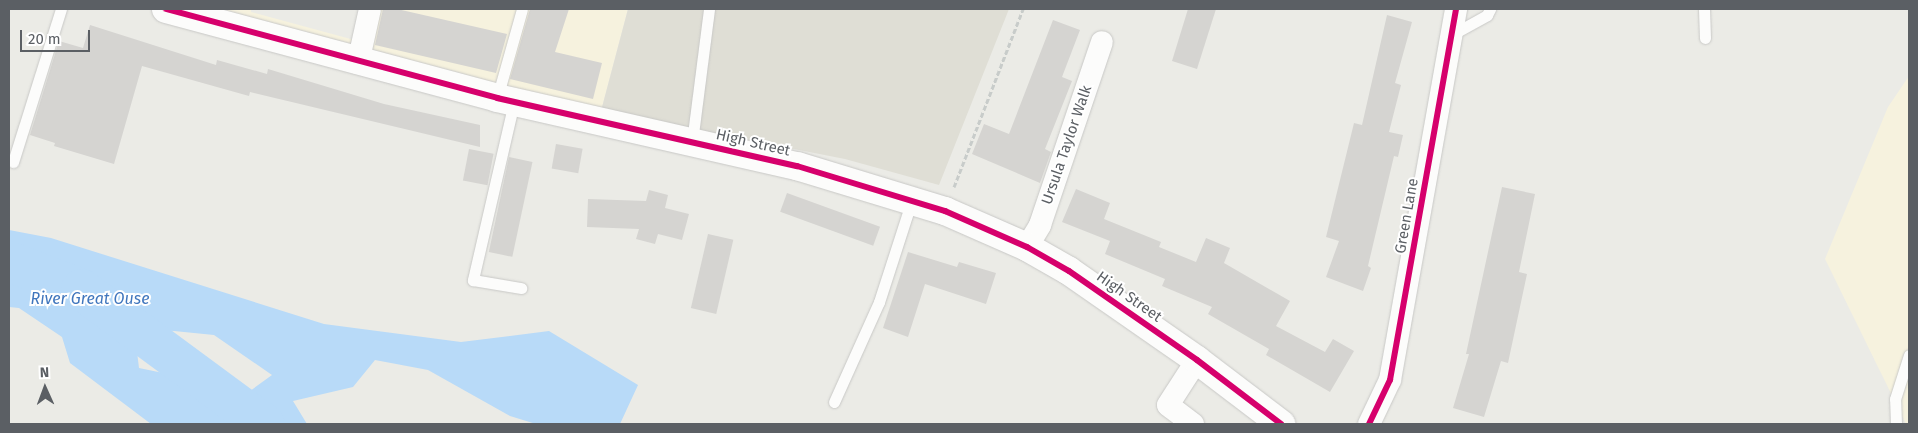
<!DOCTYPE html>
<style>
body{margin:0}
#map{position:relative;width:1918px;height:433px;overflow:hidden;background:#ebebe6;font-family:"Fira Sans",sans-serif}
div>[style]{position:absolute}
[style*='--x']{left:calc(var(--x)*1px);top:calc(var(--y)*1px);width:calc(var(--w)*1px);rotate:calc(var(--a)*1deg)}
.commercial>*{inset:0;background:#f6f2de}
.education>*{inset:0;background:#dfded5}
.water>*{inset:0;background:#b8daf8}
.river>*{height:41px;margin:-20.5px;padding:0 20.5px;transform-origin:20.5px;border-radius:20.5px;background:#b8daf8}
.building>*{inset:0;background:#d5d4d1;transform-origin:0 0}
.path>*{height:3px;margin-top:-1.5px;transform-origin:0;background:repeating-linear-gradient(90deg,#c8ccca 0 5px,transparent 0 7.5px)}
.roads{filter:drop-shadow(0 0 1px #c8c8c6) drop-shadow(0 0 1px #c8c8c6)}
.service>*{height:11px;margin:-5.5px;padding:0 5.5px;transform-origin:5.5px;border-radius:5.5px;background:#fcfcfb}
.minor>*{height:22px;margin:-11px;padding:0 11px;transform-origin:11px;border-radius:11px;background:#fcfcfb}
.tertiary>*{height:28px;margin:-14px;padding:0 14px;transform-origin:14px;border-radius:14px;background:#fcfcfb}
.cycleway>*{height:6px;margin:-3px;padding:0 3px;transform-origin:3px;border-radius:3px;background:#d6006c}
span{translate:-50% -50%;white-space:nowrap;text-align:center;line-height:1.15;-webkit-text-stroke:4px #fff;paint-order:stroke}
.street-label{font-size:15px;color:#5b5f64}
.water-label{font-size:16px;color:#4076bd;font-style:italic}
.frame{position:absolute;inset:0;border:10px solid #5b5f64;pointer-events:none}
.north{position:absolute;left:20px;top:363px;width:50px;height:50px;-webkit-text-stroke:4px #fff;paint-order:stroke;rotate:358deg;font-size:14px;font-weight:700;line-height:20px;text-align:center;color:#5b5f64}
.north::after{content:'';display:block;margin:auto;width:18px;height:22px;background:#5b5f64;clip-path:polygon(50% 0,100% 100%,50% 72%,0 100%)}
.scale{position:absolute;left:20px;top:30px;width:70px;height:22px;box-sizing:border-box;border:2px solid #5b5f64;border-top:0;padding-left:6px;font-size:15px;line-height:18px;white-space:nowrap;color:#5b5f64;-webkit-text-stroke:4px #fff;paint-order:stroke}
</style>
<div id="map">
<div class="commercial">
<div style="clip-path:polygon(221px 9px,251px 9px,251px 12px,358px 41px,366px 9px,628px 9px,601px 111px)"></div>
<div style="clip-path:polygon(1909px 76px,1909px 424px,1906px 424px,1825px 259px,1888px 107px)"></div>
</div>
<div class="education">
<div style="clip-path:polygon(628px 9px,1009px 9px,939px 185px,845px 159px,601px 111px)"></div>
</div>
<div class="water">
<div style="clip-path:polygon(evenodd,9px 230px,51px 238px,324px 324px,461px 342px,549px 331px,638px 385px,620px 424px,536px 424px,510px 416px,428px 370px,375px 360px,353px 387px,293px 401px,307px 424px,151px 424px,70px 363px,62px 337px,19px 308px,9px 307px,9px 230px,134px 327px,214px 335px,272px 375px,250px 391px,139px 368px,134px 327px)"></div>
</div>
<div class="river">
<div style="--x:9;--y:261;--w:77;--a:21.3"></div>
<div style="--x:81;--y:289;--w:227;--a:36.4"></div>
</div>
<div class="building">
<div style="clip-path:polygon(383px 9px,397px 9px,507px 34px,496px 73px,375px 45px)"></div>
<div style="clip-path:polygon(530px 9px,569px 9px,555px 52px,602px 63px,593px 99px,510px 79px)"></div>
<div style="clip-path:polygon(1188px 9px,1216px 9px,1197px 69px,1172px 61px)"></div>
<div style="clip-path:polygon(1387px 15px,1412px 22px,1395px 83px,1401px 85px,1389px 132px,1403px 135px,1398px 157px,1394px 156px,1368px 266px,1371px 268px,1363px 291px,1326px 277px,1339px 241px,1326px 237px,1354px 123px,1362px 125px)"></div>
<div style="clip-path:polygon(1053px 20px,1080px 30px,1062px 77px,1072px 81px,1045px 149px,1051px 152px,1040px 183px,972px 154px,984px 124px,1009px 134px)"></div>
<div style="clip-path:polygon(90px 25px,216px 65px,217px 60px,267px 74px,268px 69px,384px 104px,480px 125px,480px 147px,250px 92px,249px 96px,142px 66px,114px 164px,54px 146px,55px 143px,30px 135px,59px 41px,83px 48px)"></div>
<div style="left:556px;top:144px;width:27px;height:25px;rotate:10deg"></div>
<div style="left:469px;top:149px;width:25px;height:32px;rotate:11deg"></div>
<div style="left:509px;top:157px;width:24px;height:97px;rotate:12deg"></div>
<div style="clip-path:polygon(1502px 187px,1535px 194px,1519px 272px,1527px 274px,1508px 363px,1501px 361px,1484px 417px,1453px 408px,1469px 354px,1466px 354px)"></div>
<div style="clip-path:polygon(1076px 189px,1110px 203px,1104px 219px,1161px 242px,1159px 247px,1196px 262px,1206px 238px,1230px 248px,1224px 263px,1290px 301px,1276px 326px,1325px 352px,1333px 339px,1354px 351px,1330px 392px,1266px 355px,1269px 349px,1208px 314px,1212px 307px,1162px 286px,1165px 279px,1105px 254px,1110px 241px,1062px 222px)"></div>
<div style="clip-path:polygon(649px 190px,668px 195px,665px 208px,689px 214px,682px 240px,658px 234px,655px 244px,636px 239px,639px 229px,587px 227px,588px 199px,646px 201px)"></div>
<div style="left:787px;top:193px;width:99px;height:20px;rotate:20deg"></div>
<div style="left:708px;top:234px;width:26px;height:76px;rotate:13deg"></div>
<div style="clip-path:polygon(908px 252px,957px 267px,959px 262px,996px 273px,986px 304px,925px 284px,908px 337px,883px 328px)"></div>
</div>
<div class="path">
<div style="--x:954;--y:187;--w:191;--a:-68.8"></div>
</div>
<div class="roads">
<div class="service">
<div style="--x:1704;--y:9;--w:29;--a:88"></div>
<div style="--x:1453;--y:34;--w:39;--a:-29"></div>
<div style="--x:1487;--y:15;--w:7;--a:-63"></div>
<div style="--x:497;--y:98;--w:92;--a:-74.3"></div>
<div style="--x:514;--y:102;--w:183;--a:103"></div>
<div style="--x:473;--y:280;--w:49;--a:9.5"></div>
<div style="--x:692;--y:142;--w:134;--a:-82.7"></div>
<div style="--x:13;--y:162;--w:160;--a:-72.6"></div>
<div style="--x:834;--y:402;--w:110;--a:-65.8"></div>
<div style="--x:879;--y:302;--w:107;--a:-72.1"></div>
<div style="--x:1896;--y:424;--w:25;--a:-92"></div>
<div style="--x:1895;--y:399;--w:46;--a:-72.3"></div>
</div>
<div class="minor">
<div style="--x:358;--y:63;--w:55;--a:-77.5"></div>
<div style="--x:1027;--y:247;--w:26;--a:-59"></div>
<div style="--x:1040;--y:225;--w:193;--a:-71.3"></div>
<div style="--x:1193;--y:424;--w:31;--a:-143"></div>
<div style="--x:1168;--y:405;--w:54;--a:-57.2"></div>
<div style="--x:1369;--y:424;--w:49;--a:-64.5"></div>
<div style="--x:1390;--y:380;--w:377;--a:-79.9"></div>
</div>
<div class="tertiary">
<div style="--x:166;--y:9;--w:343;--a:15"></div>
<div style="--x:497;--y:98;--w:308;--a:12.8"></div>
<div style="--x:797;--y:166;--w:155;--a:16.9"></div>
<div style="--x:945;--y:211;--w:90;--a:23.7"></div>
<div style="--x:1027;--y:247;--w:48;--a:29.7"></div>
<div style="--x:1069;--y:271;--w:156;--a:34.8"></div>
<div style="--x:1197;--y:360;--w:106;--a:37.3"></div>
</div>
</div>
<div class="cycleway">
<div style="--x:166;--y:9;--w:343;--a:15"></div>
<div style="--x:497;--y:98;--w:308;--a:12.8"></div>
<div style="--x:797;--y:166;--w:155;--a:16.9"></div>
<div style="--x:945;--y:211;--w:90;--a:23.7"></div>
<div style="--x:1027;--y:247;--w:48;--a:29.7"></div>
<div style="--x:1069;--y:271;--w:156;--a:34.8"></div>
<div style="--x:1197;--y:360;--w:106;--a:37.3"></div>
<div style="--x:1369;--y:424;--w:49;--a:-64.5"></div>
<div style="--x:1390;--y:380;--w:377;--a:-79.9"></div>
</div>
<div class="street-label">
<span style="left:753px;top:143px;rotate:13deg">High Street</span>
<span style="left:1067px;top:145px;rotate:-71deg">Ursula Taylor Walk</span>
<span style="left:1407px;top:216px;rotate:-80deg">Green Lane</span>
<span style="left:1129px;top:297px;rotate:35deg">High Street</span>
</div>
<div class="water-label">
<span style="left:90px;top:299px">River Great Ouse</span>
</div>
<div class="frame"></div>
<div class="north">N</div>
<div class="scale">20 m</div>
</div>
